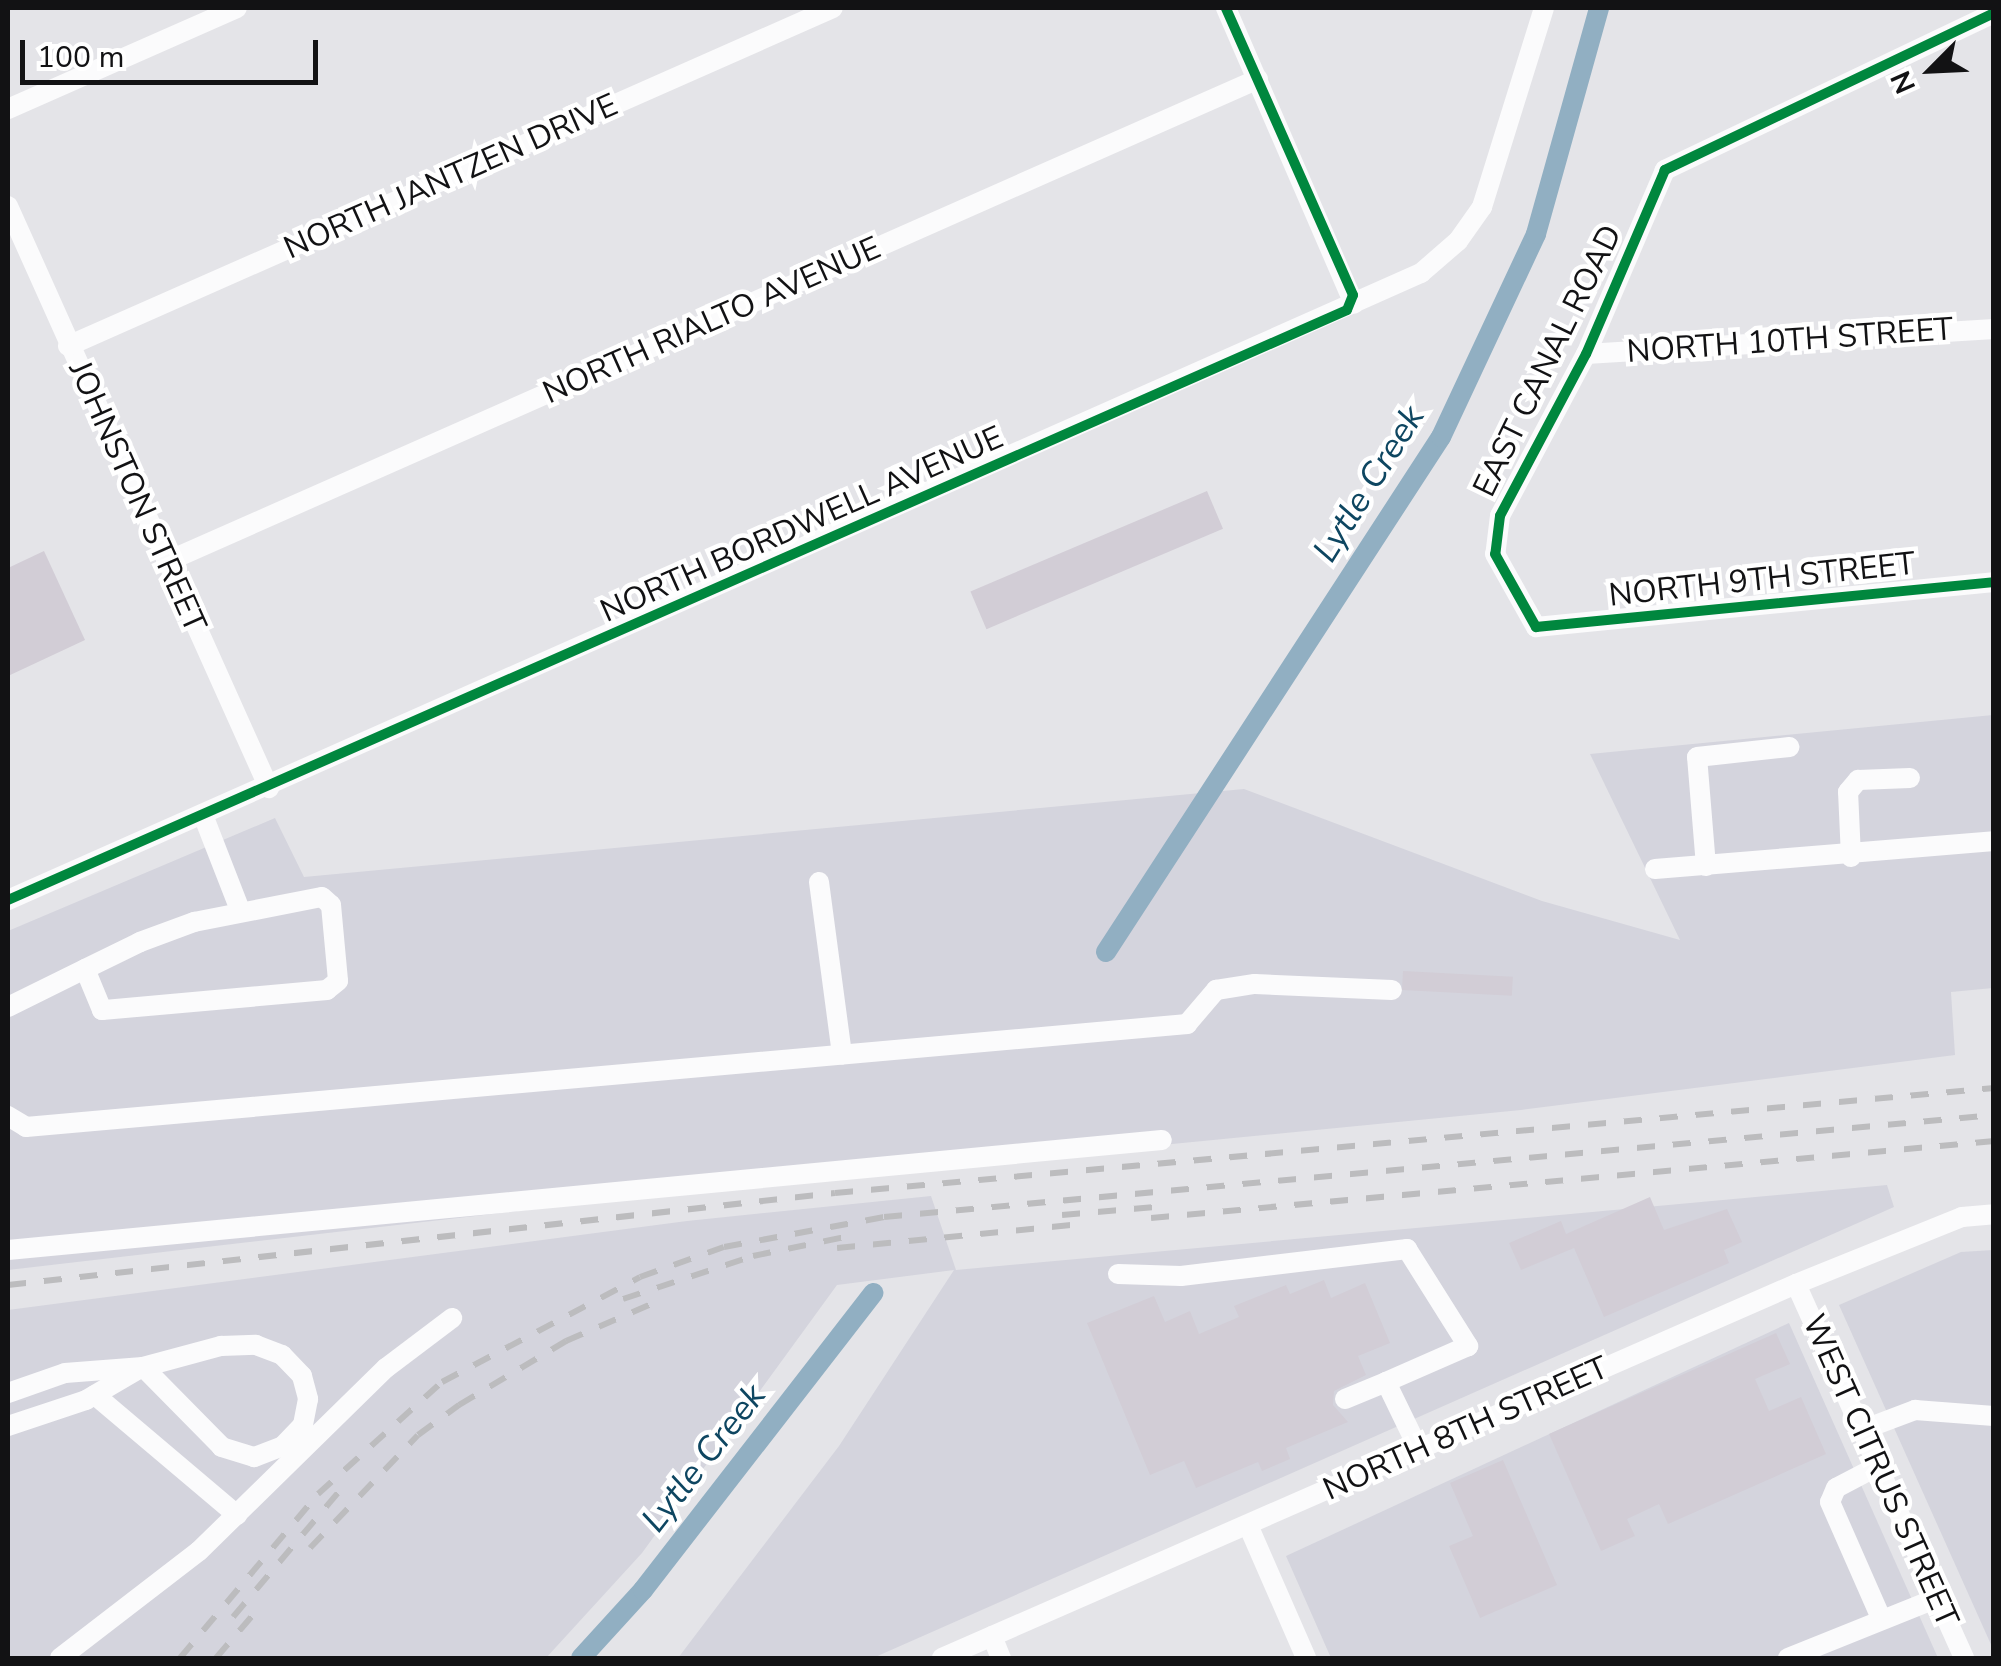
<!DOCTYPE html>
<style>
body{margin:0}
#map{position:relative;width:2001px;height:1666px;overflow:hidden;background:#e4e4e8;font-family:"Nunito Sans",sans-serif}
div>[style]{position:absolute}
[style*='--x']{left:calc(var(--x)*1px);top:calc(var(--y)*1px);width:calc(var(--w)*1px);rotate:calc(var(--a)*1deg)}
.built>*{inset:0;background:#d4d4dd}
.canal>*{height:20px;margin:-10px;padding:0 10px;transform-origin:10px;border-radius:10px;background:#91afc2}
.building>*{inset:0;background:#d2cdd6;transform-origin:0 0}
.minor>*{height:20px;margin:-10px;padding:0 10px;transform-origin:10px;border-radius:10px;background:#fbfbfc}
.rail>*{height:6px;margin-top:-3px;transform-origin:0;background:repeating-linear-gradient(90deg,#bcbcbe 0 18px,transparent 0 36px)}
.cycleway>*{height:10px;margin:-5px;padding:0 5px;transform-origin:5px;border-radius:5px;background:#00873e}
span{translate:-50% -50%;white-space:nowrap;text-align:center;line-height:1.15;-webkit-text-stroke:9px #fff;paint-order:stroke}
.street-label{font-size:32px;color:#121214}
.water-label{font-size:35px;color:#0e4661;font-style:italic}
.frame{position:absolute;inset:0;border:10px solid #121214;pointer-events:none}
.north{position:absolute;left:1881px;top:20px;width:100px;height:100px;-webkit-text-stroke:8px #fff;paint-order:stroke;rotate:246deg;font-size:28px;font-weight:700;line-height:40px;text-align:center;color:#121214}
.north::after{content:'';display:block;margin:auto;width:35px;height:45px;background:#121214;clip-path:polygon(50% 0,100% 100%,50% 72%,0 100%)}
.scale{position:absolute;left:20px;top:40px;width:298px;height:45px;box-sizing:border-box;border:5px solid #121214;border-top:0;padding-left:12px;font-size:30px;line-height:35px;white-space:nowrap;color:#121214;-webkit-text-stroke:8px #fff;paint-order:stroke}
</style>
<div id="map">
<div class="built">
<div style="clip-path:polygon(1993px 715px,1993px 988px,1951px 992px,1955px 1055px,1521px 1110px,701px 1190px,8px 1270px,8px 931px,275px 818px,304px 877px,1244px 789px,1542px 901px,1680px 940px,1590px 754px)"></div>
<div style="clip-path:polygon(1887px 1185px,1894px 1207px,873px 1658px,678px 1658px,839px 1446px,954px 1270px,837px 1285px,642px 1553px,546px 1658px,8px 1658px,8px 1310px,687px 1221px,931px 1196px,956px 1270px)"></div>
<div style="clip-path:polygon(1993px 1250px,1993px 1649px,1839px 1305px,1961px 1252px)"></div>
<div style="clip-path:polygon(1789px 1323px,1938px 1658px,1331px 1658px,1286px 1556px)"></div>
</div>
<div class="canal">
<div style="--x:1106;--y:952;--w:614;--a:-56.96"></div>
<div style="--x:1441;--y:437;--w:224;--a:-64.9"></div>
<div style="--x:1536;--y:234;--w:235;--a:-74.4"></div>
<div style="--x:581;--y:1658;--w:92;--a:-47.6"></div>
<div style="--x:643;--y:1590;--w:376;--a:-52.2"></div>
</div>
<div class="building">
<div style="left:1207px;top:491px;width:41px;height:257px;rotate:67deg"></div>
<div style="clip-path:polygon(44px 551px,85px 640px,8px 676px,8px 568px)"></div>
<div style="left:1403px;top:971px;width:110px;height:19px;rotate:3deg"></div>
<div style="clip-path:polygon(1650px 1197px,1664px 1230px,1727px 1209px,1742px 1242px,1724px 1250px,1729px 1263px,1604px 1317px,1574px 1248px,1521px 1270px,1509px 1243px,1561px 1221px,1566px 1234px)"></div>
<div style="clip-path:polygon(1324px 1280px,1331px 1298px,1365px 1283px,1390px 1343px,1358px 1356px,1366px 1375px,1334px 1391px,1333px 1405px,1348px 1422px,1286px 1448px,1290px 1459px,1262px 1471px,1258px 1462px,1196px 1488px,1184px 1461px,1150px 1475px,1087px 1323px,1154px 1296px,1165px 1322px,1190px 1311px,1199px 1334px,1239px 1317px,1234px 1306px,1286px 1285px,1290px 1294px)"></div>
<div style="clip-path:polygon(1776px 1333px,1790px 1364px,1755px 1379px,1769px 1411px,1801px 1397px,1826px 1454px,1668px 1524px,1659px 1504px,1627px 1519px,1635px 1536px,1601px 1551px,1549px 1434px)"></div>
<div style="clip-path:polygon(1503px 1460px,1557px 1585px,1480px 1618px,1449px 1546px,1473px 1536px,1450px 1483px)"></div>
</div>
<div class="minor">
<div style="--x:1226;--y:8;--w:322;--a:66.6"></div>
<div style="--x:1994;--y:13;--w:365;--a:154.5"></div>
<div style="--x:1665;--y:170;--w:200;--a:113.2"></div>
<div style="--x:1586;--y:354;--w:183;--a:118"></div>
<div style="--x:1500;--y:516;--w:38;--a:97"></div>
<div style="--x:1495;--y:554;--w:84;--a:60.7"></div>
<div style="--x:1536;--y:627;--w:460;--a:-5.6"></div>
<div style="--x:8;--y:109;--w:250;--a:-23.8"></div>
<div style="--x:8;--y:206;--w:638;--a:65.85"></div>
<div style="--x:68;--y:346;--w:836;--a:-23.84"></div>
<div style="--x:1586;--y:354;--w:409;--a:-3.5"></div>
<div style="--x:166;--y:562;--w:1194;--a:-23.86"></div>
<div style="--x:203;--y:815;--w:102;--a:68.7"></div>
<div style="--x:1851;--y:857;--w:65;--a:-92.6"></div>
<div style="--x:1848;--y:792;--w:16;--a:-50"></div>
<div style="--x:1858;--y:780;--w:52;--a:-2.2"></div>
<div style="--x:1706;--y:866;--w:109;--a:-94.7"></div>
<div style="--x:1697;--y:757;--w:93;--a:-6.2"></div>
<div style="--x:1655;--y:869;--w:340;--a:-4.7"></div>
<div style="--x:819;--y:882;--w:174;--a:82.4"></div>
<div style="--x:8;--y:900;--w:1546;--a:-23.93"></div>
<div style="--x:1421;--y:273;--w:49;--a:-40.9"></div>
<div style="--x:1458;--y:241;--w:42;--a:-54.8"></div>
<div style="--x:1482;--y:207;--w:208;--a:-72.7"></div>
<div style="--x:8;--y:1007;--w:86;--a:-26.3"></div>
<div style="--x:85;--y:969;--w:61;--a:-26.1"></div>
<div style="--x:140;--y:942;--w:58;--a:-20.3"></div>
<div style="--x:194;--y:922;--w:130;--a:-11.1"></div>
<div style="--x:322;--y:897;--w:12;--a:42"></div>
<div style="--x:331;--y:905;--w:76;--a:84.7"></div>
<div style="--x:338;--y:981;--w:14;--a:141"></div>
<div style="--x:327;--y:990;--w:226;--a:174.9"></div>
<div style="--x:102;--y:1010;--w:44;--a:-112.5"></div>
<div style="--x:8;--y:1116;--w:21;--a:31"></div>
<div style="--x:26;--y:1127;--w:1166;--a:-5.07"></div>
<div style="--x:1187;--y:1024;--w:45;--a:-49.5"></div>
<div style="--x:1216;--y:990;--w:39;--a:-9"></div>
<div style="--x:1255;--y:984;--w:137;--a:2.5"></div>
<div style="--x:8;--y:1250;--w:1159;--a:-5.45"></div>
<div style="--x:1118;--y:1274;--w:63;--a:1.8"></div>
<div style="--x:1181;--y:1276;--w:228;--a:-6.8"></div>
<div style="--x:1407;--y:1249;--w:115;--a:57.8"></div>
<div style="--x:1468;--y:1346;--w:90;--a:156.3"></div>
<div style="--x:1386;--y:1382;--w:76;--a:64.1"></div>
<div style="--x:1796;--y:1284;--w:410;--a:65.8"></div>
<div style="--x:8;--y:1393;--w:60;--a:-19.3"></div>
<div style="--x:65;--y:1373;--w:78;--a:-4.4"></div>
<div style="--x:143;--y:1367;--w:81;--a:-15.1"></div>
<div style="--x:221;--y:1346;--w:35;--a:-2"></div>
<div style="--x:256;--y:1345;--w:28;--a:21"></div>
<div style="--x:282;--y:1355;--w:29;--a:46"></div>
<div style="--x:302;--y:1376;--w:24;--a:75"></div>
<div style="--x:308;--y:1399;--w:26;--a:101"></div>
<div style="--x:303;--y:1425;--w:29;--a:134"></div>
<div style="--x:283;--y:1446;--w:31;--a:159"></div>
<div style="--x:254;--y:1457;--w:34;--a:-163"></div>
<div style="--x:222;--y:1447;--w:112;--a:-134.6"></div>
<div style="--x:95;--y:1395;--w:186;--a:40.2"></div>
<div style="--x:1345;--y:1399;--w:44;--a:-22.5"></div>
<div style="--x:8;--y:1426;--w:82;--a:-18.4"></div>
<div style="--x:86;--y:1400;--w:59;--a:-30.5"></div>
<div style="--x:1862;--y:1430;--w:57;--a:-20.7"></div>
<div style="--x:1915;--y:1410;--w:79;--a:4.3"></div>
<div style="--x:1878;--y:1466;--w:47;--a:152.4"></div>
<div style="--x:1836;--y:1488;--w:15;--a:113"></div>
<div style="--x:1830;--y:1502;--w:127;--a:66.3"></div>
<div style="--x:1248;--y:1525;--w:145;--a:66.4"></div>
<div style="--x:992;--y:1636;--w:24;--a:68"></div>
<div style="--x:60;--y:1658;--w:175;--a:-37.6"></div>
<div style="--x:199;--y:1551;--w:262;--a:-44.4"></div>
<div style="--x:386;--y:1368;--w:83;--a:-37.1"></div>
<div style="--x:942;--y:1658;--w:932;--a:-23.65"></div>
<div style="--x:1796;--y:1284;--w:179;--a:-22"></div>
<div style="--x:1962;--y:1217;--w:32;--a:-5"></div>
<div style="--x:1788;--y:1658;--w:161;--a:-21.9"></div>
</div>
<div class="rail">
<div style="--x:1062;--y:1215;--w:105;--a:-4.9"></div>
<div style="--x:1151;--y:1218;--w:847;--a:-5.22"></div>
<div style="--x:837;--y:1248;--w:245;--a:-5.6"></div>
<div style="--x:8;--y:1285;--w:832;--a:-6.35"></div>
<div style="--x:835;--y:1193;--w:1164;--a:-5.18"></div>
<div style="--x:623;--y:1299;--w:137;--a:-18.3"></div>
<div style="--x:753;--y:1256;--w:103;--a:-11.7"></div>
<div style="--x:310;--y:1548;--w:156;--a:-46.3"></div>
<div style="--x:418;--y:1435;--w:51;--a:-36.2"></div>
<div style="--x:459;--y:1405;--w:125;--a:-30.9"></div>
<div style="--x:566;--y:1341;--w:93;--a:-23.5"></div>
<div style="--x:233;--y:1617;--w:170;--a:-49.8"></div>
<div style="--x:180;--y:1658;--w:214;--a:-49.9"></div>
<div style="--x:318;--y:1494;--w:167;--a:-42.1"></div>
<div style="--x:442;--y:1382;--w:224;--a:-27.9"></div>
<div style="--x:640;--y:1277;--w:89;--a:-19.7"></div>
<div style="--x:724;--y:1247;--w:163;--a:-10.6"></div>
<div style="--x:884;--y:1217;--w:1115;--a:-5.25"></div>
<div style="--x:216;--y:1658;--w:65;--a:-49.4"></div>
</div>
<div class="cycleway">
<div style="--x:1994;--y:13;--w:365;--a:154.5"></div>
<div style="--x:1665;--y:170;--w:200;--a:113.2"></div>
<div style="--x:1586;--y:354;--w:183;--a:118"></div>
<div style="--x:1500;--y:516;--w:38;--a:97"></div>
<div style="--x:1495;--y:554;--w:84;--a:60.7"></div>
<div style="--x:1536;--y:627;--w:460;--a:-5.6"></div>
<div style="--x:8;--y:900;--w:1463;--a:-23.78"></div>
<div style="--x:1347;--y:310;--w:16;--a:-68"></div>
<div style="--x:1353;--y:295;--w:314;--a:-113.9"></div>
</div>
<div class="street-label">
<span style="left:451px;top:177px;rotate:-24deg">NORTH JANTZEN DRIVE</span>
<span style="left:712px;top:321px;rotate:-24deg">NORTH RIALTO AVENUE</span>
<span style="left:1790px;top:341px;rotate:-4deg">NORTH 10TH STREET</span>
<span style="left:1548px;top:361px;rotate:-64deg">EAST CANAL ROAD</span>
<span style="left:137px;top:497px;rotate:66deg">JOHNSTON STREET</span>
<span style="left:802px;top:525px;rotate:-24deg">NORTH BORDWELL AVENUE</span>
<span style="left:1762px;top:580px;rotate:-6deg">NORTH 9TH STREET</span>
<span style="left:1466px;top:1429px;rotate:-24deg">NORTH 8TH STREET</span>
<span style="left:1880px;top:1471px;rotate:66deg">WEST CITRUS STREET</span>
</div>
<div class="water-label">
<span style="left:1369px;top:484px;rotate:-58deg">Lytle Creek</span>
<span style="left:704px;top:1458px;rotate:-52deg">Lytle Creek</span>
</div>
<div class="frame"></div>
<div class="north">N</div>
<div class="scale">100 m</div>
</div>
